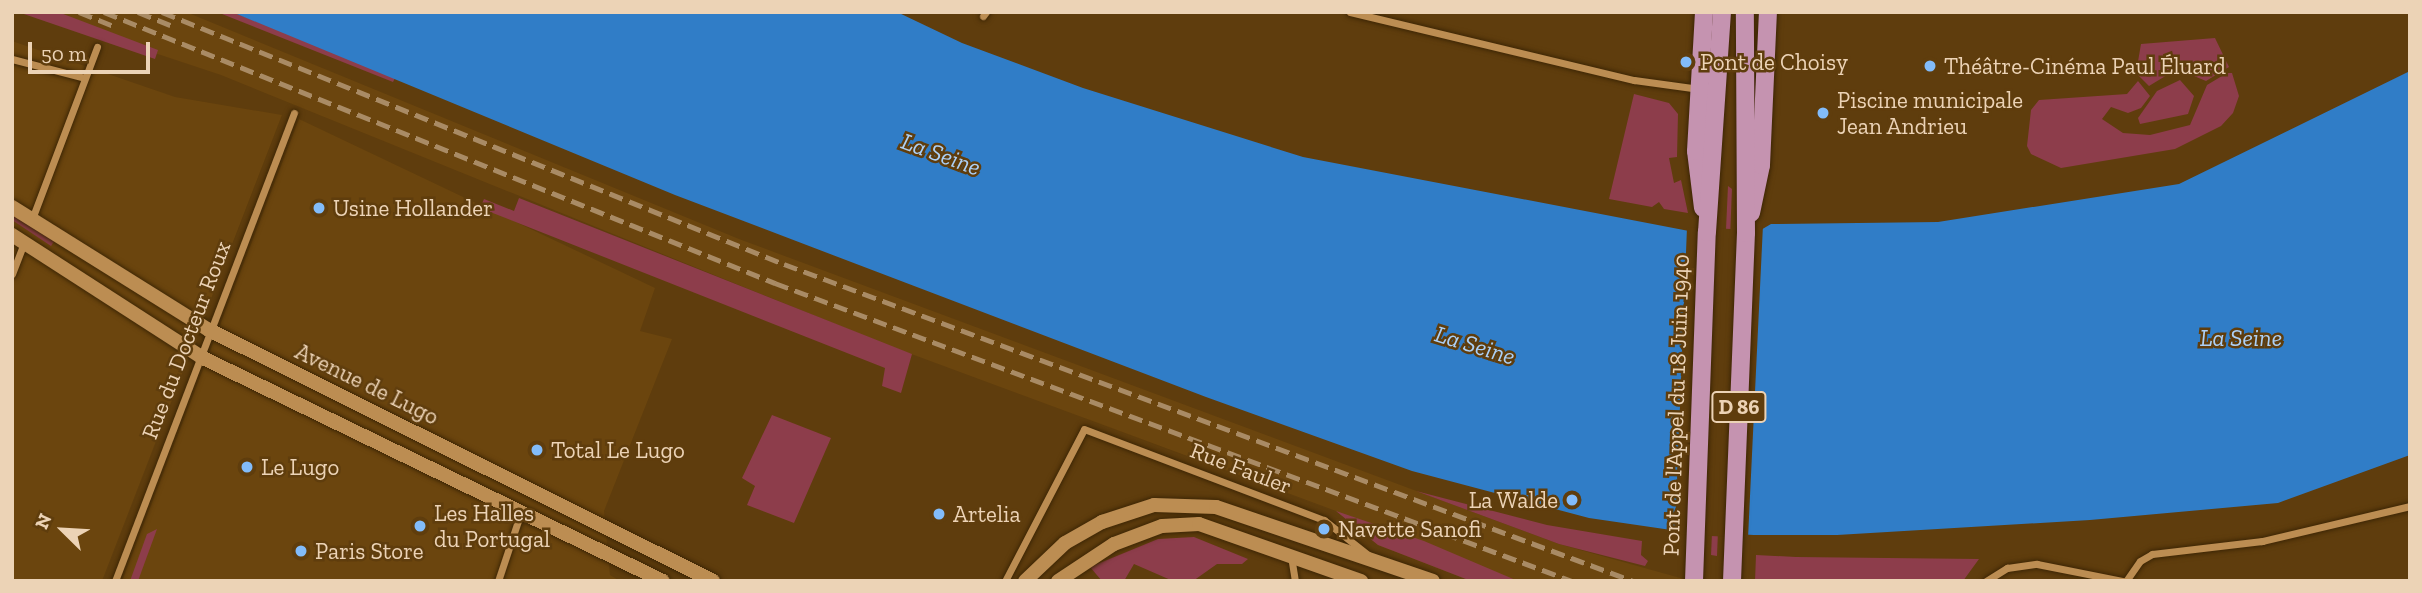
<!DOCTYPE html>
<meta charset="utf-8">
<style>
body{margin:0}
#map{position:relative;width:2422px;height:593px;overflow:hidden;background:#5f3d0d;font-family:"Zilla Slab",serif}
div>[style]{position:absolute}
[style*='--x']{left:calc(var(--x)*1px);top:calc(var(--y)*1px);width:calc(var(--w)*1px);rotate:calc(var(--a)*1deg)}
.built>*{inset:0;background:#6b450e}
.green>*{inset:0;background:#8d3d4b}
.water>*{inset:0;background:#307dc7}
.pier>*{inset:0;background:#5f3d0d}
.roads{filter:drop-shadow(0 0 2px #3d2605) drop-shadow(0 0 2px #3d2605)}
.minor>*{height:7px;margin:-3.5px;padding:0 3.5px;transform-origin:3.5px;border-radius:3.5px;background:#bc8d52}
.secondary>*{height:14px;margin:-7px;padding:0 7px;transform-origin:7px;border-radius:7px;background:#bc8d52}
.primary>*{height:18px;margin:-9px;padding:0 9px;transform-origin:9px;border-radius:9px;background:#c593b0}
.rail>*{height:5px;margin-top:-2.5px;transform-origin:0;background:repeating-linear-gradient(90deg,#a98b65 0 14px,transparent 0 21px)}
.dots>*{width:19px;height:19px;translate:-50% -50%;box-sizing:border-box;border:4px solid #5f3d0d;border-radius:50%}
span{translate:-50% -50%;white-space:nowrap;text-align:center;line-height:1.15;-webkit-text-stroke:5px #5f3d0d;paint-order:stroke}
.shield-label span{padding:2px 5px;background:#5f3d0d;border:2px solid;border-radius:5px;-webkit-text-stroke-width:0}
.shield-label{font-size:21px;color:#ecd3b6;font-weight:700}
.poi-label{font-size:23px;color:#ecd3b6}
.left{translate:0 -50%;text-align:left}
.right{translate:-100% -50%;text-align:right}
.street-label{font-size:23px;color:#ecd3b6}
.water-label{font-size:24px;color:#acd0f6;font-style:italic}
.frame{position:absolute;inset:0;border:14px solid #ecd3b6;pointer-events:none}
.north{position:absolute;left:28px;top:495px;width:70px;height:70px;-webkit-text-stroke:5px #5f3d0d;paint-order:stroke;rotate:294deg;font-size:19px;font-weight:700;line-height:28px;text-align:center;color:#ecd3b6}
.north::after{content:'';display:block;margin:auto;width:24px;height:32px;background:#ecd3b6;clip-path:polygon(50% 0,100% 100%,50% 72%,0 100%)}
.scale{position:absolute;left:28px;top:42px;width:122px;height:32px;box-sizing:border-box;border:4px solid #ecd3b6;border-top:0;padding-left:9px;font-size:21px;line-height:24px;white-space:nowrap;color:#ecd3b6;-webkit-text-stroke:5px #5f3d0d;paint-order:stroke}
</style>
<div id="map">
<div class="built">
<div style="clip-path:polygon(31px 12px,186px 12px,739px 239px,1559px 544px,1691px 581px,1471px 581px,1378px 545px,1336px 511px,887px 345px,221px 75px)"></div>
<div style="clip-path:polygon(12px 41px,175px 97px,282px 115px,102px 581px,12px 581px)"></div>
<div style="clip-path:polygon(299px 119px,655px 288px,640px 331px,672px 339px,604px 511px,610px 575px,620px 581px,122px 581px)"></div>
</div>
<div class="green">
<div style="clip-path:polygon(18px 12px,58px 12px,158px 50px,155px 59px)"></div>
<div style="clip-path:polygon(217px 12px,232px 12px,287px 33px,395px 78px,393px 82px)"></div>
<div style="clip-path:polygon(2215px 38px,2229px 67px,2206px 81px,2177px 69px,2149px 86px,2136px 73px,2141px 44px)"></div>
<div style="clip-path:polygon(2227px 73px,2232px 73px,2239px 96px,2233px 113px,2221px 126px,2175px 149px,2061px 168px,2031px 154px,2027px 146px,2031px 110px,2039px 100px,2127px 94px,2138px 81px,2150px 96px,2141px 108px,2128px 113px,2111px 107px,2102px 119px,2123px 133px,2150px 135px,2190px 125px,2207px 85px)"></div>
<div style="clip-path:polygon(2180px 80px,2194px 96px,2188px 114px,2140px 124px,2138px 118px,2157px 91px)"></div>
<div style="clip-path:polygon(1634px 94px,1669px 103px,1678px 114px,1677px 157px,1669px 158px,1674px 183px,1681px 180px,1688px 213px,1664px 209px,1659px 202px,1652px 207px,1609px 199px)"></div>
<div style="clip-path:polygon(1728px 186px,1732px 189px,1717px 556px,1711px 555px)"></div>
<div style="clip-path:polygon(519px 198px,912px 354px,901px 393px,882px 386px,885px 368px,480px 208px,484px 199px,514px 211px)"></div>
<div style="clip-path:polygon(12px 213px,55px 240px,51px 246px,12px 220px)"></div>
<div style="clip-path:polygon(772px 415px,831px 438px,794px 523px,747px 505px,755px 486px,742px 478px)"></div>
<div style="clip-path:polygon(1416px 491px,1547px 525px,1642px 541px,1641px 555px,1648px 561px,1645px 566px,1559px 544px)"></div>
<div style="clip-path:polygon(1336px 511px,1424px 541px,1518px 581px,1471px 581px,1391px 550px,1378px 545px)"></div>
<div style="clip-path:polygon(157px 529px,138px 581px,130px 581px,147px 534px)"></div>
<div style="clip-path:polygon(1194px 537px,1248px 559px,1242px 564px,1217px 564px,1193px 581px,1173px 581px,1134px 564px,1124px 581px,1102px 581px,1090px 567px,1158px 539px)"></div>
<div style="clip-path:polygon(1756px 555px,1796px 557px,1979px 559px,1963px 581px,1755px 581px)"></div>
</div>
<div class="water">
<div style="clip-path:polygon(232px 12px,897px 12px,962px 43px,1083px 88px,1303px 157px,1689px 231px,1754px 234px,1771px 224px,1938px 222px,2179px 184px,2410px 71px,2410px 455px,2278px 503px,2090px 520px,1837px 535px,1754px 535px,1678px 531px,1589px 518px,1412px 471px,1206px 397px,675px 195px)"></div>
</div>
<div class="pier">
<div style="clip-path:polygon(1763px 225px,1748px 538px,1675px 534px,1687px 227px,1753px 230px)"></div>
</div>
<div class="roads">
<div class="minor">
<div style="--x:1350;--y:12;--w:292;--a:13.5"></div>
<div style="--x:1634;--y:80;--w:66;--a:7.9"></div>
<div style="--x:983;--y:16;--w:5;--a:-53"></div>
<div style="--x:12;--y:59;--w:75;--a:14.6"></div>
<div style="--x:32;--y:219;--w:184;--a:-69.3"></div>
<div style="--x:12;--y:274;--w:34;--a:-69"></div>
<div style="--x:1291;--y:556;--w:25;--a:81"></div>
<div style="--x:115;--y:581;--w:501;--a:-69.07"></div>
<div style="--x:498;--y:581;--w:73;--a:-71.6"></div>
<div style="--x:1005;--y:581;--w:171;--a:-62.5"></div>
<div style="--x:1084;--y:429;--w:257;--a:20.8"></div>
<div style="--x:1324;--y:520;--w:56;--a:38.5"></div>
<div style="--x:1986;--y:581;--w:25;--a:-32"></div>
<div style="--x:2007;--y:568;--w:30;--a:-8"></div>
<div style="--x:2037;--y:564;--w:88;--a:11.2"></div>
<div style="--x:2126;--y:581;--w:24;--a:-55"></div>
<div style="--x:2140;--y:561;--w:14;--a:-30"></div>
<div style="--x:2152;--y:554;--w:111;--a:-6.7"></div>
<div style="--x:2262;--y:541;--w:152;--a:-13.3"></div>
</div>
<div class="secondary">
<div style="--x:12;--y:207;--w:232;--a:32"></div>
<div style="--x:209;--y:330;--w:563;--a:26.47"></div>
<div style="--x:12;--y:235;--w:225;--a:32.8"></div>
<div style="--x:201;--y:357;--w:513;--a:25.87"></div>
<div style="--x:1025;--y:581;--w:55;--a:-43.5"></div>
<div style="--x:1065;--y:543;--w:43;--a:-29.6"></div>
<div style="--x:1102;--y:522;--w:55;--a:-18.1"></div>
<div style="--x:1154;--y:505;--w:62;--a:1.8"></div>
<div style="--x:1216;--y:507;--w:229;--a:18.8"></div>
<div style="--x:1058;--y:581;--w:67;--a:-33.5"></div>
<div style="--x:1114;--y:544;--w:51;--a:-20.6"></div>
<div style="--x:1162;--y:526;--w:37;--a:-3"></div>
<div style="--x:1199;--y:524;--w:172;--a:19.4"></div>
</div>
<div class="primary">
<div style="--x:1703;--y:208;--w:57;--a:-97"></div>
<div style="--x:1696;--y:151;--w:139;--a:-86.7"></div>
<div style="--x:1751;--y:213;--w:49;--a:-78.2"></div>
<div style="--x:1761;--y:165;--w:153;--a:-87.4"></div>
<div style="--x:1694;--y:581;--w:349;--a:-87.9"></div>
<div style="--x:1707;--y:232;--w:221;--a:-86.1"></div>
<div style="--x:1732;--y:581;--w:348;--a:-87.7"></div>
<div style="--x:1746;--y:233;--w:221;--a:-90.3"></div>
</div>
</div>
<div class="rail">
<div style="--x:79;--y:12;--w:38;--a:22"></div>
<div style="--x:104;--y:12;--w:724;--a:21.99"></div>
<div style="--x:775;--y:283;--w:851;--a:20.5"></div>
<div style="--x:138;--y:12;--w:35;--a:22"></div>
<div style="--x:162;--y:12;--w:671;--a:22.06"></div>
<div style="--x:784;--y:264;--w:906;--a:20.47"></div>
</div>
<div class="dots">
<div style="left:1686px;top:62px;background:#82bcfa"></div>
<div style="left:1930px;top:66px;background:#82bcfa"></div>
<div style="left:1823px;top:113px;background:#82bcfa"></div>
<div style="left:319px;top:208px;background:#82bcfa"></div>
<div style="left:537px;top:450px;background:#82bcfa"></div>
<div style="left:247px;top:467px;background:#82bcfa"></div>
<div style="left:1572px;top:500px;background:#82bcfa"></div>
<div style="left:939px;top:514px;background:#82bcfa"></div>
<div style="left:420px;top:526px;background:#82bcfa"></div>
<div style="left:1324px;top:529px;background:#82bcfa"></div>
<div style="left:301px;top:551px;background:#82bcfa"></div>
</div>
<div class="shield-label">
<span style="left:1739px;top:407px">D 86</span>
</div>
<div class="poi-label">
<span class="left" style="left:1700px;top:62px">Pont de Choisy</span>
<span class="left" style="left:1944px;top:66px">Théâtre-Cinéma Paul Éluard</span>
<span class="left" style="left:1837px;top:113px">Piscine municipale<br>Jean Andrieu</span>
<span class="left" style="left:333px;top:208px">Usine Hollander</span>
<span class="left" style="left:551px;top:450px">Total Le Lugo</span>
<span class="left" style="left:261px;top:467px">Le Lugo</span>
<span class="right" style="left:1558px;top:500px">La Walde</span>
<span class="left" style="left:434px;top:526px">Les Halles<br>du Portugal</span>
<span class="left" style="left:953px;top:514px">Artelia</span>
<span class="left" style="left:1338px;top:529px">Navette Sanofi</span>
<span class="left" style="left:315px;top:551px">Paris Store</span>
</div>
<div class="street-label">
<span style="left:186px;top:340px;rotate:-69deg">Rue du Docteur Roux</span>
<span style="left:367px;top:384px;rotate:26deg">Avenue de Lugo</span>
<span style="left:1676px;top:405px;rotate:-88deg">Pont de l'Appel du 18 Juin 1940</span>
<span style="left:1241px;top:468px;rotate:21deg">Rue Fauler</span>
</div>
<div class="water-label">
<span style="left:941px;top:154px;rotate:20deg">La Seine</span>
<span style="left:2241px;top:338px">La Seine</span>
<span style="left:1475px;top:345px;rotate:17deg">La Seine</span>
</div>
<div class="frame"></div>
<div class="north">N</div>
<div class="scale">50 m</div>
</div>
